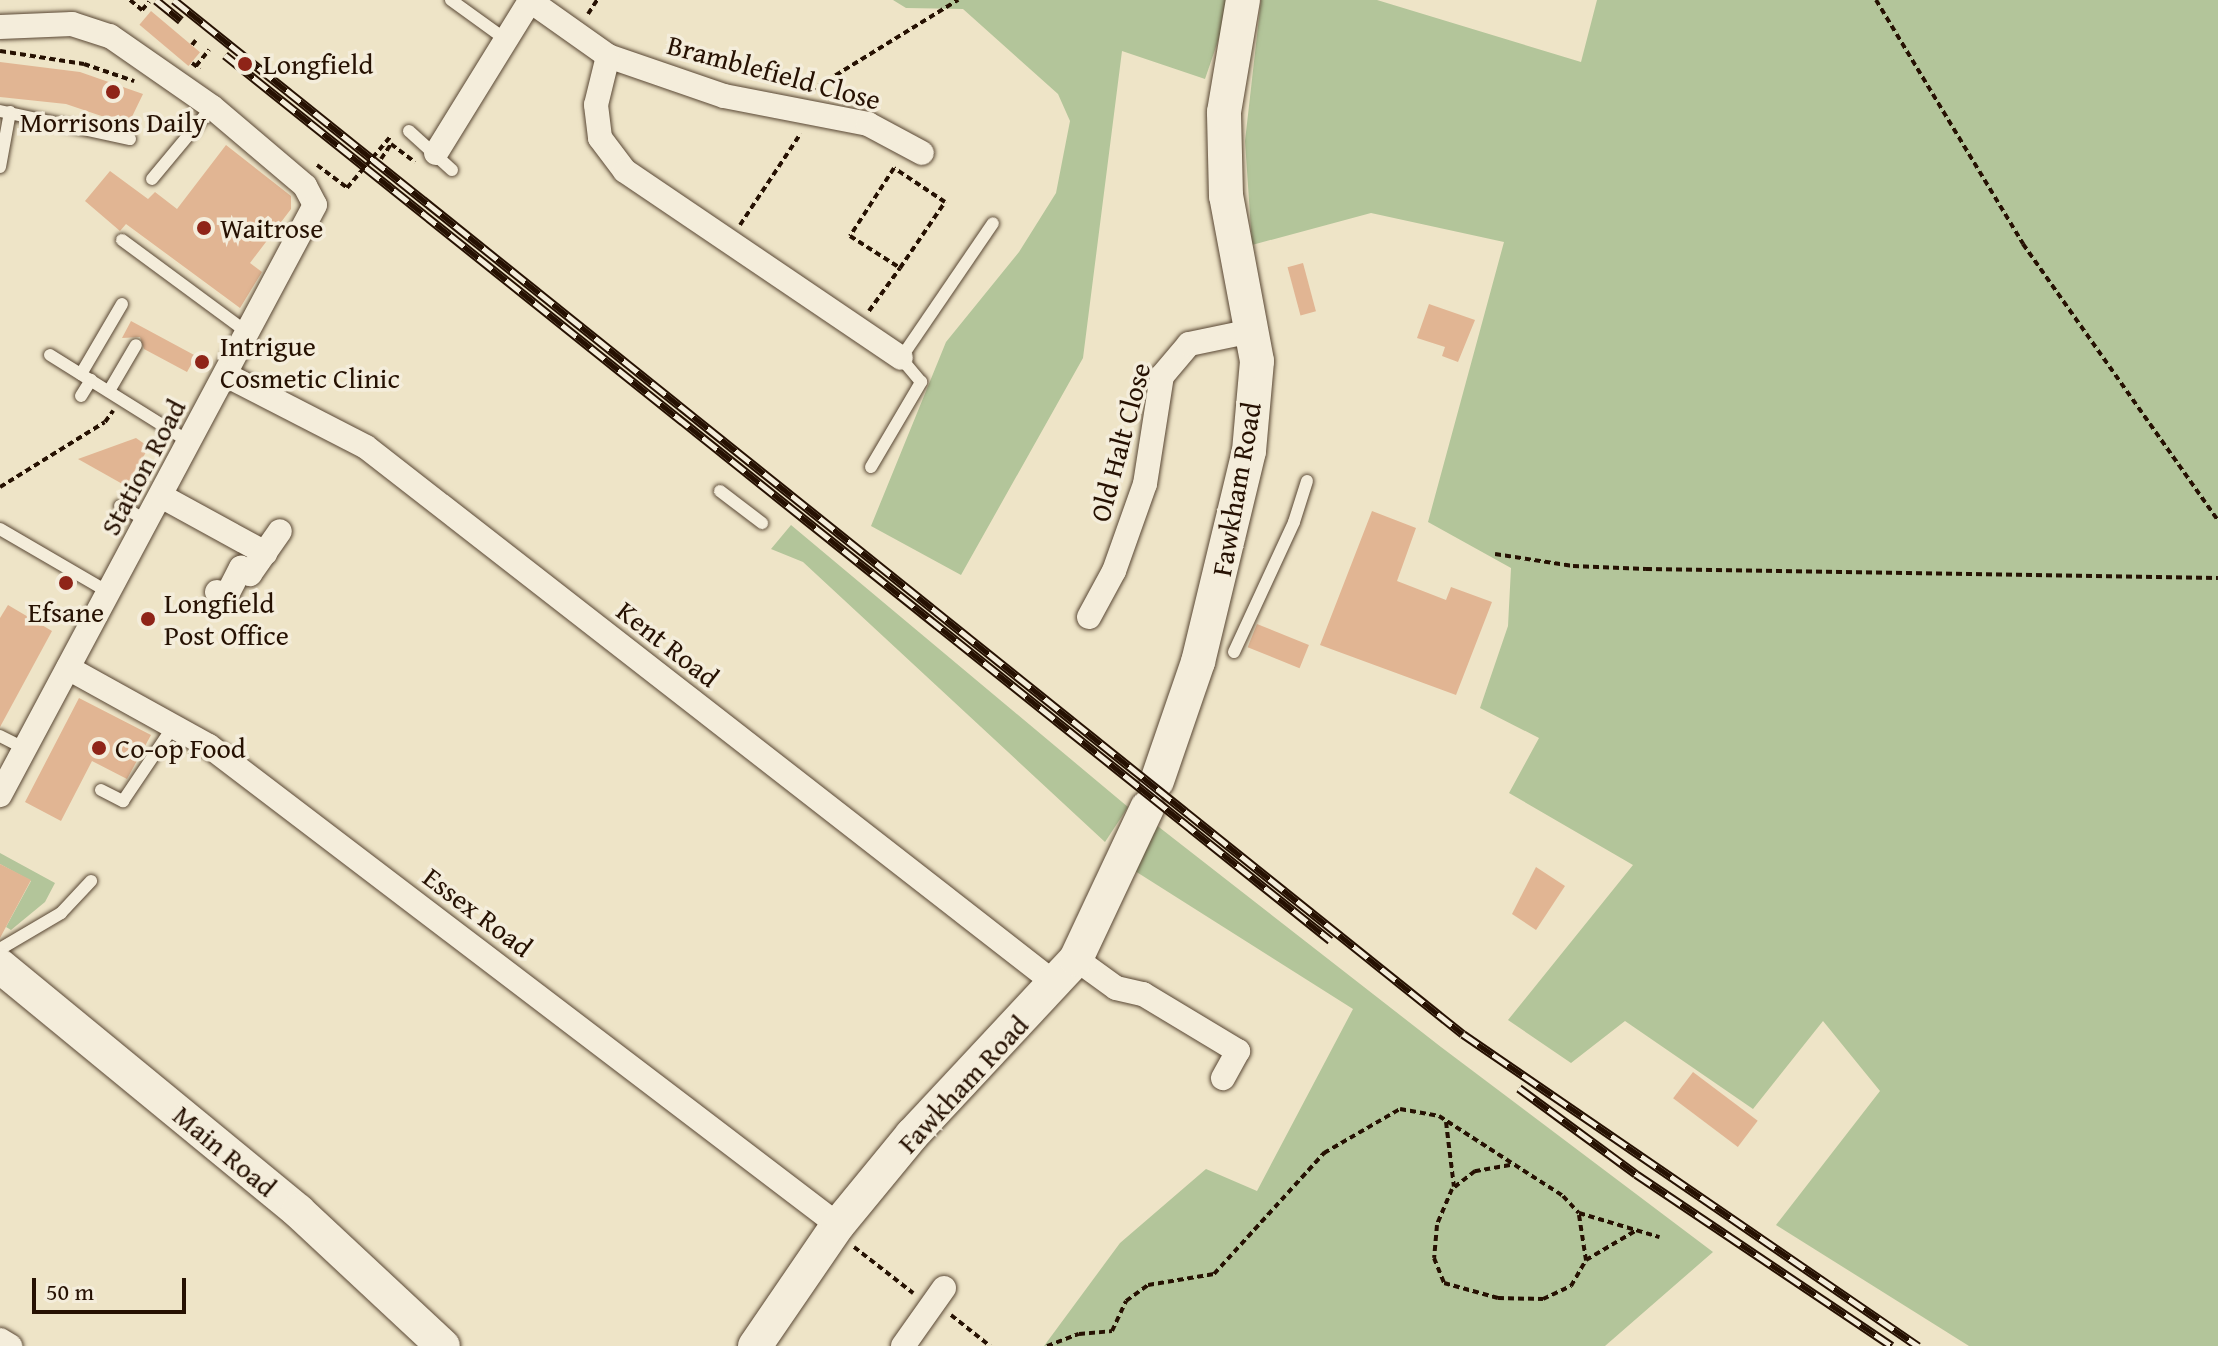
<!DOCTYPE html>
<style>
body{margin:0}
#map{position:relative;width:2218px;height:1346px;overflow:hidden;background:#eee4c7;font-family:"Gentium Book Plus",serif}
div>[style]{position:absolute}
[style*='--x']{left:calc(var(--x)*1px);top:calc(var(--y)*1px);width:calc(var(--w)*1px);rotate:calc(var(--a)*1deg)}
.green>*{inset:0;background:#b3c59a}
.building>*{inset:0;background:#e1b593;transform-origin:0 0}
.path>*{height:4px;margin-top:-2px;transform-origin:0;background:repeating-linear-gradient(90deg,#261102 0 6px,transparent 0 10px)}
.roads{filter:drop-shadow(0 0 2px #584633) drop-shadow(0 0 2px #584633)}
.lane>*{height:12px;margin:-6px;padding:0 6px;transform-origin:6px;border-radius:6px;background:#f4eddb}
.street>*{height:24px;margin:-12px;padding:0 12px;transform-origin:12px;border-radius:12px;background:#f4eddb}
.secondary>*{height:34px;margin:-17px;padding:0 17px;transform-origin:17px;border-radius:17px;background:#f4eddb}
.rail>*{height:9px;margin-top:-4.5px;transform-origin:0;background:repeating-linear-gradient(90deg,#f4eddb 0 18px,#261102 0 36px);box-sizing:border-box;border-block:2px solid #261102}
.path-bridge>*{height:4px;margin-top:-2px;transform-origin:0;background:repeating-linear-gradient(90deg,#261102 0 6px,transparent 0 10px)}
.dots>*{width:22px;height:22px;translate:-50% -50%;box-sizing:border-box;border:4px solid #f4eddb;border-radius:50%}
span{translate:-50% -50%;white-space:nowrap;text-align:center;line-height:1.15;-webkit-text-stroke:7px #f4eddb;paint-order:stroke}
.poi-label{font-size:28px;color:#261102}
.left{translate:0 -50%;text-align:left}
.street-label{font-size:28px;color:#261102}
.scale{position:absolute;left:32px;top:1278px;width:154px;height:36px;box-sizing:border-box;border:4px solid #261102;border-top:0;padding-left:10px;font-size:24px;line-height:28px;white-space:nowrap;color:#261102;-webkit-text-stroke:6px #f4eddb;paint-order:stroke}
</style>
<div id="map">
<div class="green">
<div style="clip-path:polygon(893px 0,1232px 0,1205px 79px,1122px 51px,1083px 358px,961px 575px,871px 526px,946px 342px,1019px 252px,1056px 193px,1070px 121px,1058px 94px,963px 9px,906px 8px)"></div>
<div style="clip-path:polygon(1261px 0,1377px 0,1581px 62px,1597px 0,2218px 0,2218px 1346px,1969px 1346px,1776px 1225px,1880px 1091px,1823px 1021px,1753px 1109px,1625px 1021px,1571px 1063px,1508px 1020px,1633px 865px,1509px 793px,1539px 738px,1480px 708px,1508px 626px,1511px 568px,1428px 522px,1504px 242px,1371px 213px,1252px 245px,1245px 141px)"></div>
<div style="clip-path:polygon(791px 525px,1128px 807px,1105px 842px,803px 562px,771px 549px)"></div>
<div style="clip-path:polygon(1155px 824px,1441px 1047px,1713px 1252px,1605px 1346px,1044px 1346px,1120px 1243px,1206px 1169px,1257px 1191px,1353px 1009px,1135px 871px)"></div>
<div style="clip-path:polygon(0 853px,55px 883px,45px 902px,11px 930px,6px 927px,31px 881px,0 864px)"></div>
</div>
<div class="building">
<div style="left:151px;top:11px;width:64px;height:18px;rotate:40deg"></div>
<div style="clip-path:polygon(0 62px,80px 72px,143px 94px,128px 125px,66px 104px,0 97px)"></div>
<div style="clip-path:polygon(226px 145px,291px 196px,291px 209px,250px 263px,262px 272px,240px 308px,126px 224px,120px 231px,85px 201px,110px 171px,148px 199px,155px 192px,177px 209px)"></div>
<div style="left:1303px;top:263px;width:50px;height:16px;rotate:75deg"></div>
<div style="clip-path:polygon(1429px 304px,1475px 320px,1458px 362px,1442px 356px,1445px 347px,1417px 338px)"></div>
<div style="clip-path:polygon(131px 321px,196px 356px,187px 372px,144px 349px,140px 337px,122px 338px)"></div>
<div style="clip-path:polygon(136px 438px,149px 447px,126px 486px,78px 459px)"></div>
<div style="clip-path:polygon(1372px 511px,1416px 528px,1397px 581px,1446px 600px,1451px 587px,1492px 602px,1456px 695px,1320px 645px)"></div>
<div style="clip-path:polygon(8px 605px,52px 631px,0 727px,0 618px)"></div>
<div style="left:1257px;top:624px;width:56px;height:25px;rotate:22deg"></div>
<div style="clip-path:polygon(79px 698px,151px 735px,127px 779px,92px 761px,61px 821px,25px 802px)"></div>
<div style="clip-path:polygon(0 864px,31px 880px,0 938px)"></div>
<div style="clip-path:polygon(1536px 867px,1565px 886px,1536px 930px,1512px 914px)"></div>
<div style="left:1693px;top:1072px;width:81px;height:33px;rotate:37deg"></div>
</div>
<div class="path">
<div style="--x:130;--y:0;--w:16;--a:40"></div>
<div style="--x:142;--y:10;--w:11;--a:-49"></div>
<div style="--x:1876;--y:0;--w:285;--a:58.9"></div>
<div style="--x:2023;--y:244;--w:338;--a:54.8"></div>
<div style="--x:588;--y:14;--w:17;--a:-57"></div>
<div style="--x:192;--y:45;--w:6;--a:-51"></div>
<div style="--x:0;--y:51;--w:85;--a:8.8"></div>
<div style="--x:84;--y:64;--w:53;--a:18.8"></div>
<div style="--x:192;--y:63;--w:10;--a:37"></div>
<div style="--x:196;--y:66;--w:21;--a:-51"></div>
<div style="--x:810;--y:91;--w:174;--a:-31.6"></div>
<div style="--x:381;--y:159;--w:18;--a:-56"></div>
<div style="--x:391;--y:144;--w:30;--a:37"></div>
<div style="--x:317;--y:165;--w:38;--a:37"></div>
<div style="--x:740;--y:225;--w:110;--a:-56.5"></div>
<div style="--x:869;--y:311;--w:53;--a:-54.2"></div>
<div style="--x:900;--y:268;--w:80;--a:-55.7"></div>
<div style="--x:945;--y:202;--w:61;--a:-146.3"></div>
<div style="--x:894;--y:168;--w:81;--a:122.9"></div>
<div style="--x:850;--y:236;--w:59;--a:32.6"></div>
<div style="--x:0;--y:487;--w:123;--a:-31.8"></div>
<div style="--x:105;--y:422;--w:14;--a:-54"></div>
<div style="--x:1495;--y:554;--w:79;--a:8.7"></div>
<div style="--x:1573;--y:566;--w:73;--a:2.4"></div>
<div style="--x:1646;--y:569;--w:572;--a:0.9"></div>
<div style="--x:1446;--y:1122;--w:65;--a:83"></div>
<div style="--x:1510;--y:1165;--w:36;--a:170"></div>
<div style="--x:1475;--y:1171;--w:29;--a:142"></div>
<div style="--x:1452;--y:1189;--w:39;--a:113"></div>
<div style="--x:1437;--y:1225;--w:33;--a:95"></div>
<div style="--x:1434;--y:1258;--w:27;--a:68"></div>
<div style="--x:1444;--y:1283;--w:56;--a:15.5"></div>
<div style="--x:1498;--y:1298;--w:45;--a:1.3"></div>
<div style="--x:1543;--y:1299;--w:31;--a:-25"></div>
<div style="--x:1571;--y:1286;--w:30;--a:-60"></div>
<div style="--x:1586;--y:1260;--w:59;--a:-30.5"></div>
<div style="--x:1579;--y:1215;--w:46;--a:81.2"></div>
<div style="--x:854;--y:1247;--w:75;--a:37.9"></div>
<div style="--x:951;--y:1315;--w:50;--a:38.5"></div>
<div style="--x:1047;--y:1346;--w:34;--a:-21"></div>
<div style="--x:1079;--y:1334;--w:33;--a:-5"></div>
<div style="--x:1112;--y:1331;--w:33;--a:-65"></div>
<div style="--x:1126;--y:1301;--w:27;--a:-36"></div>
<div style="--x:1148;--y:1285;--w:67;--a:-9.5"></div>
<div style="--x:1214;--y:1274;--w:164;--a:-47.7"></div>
<div style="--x:1324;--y:1153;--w:88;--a:-30.1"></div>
<div style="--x:1400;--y:1109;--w:40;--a:10"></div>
<div style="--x:1439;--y:1116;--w:148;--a:32.8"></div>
<div style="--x:1563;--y:1196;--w:23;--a:47"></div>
<div style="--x:1579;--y:1213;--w:84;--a:16.7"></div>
</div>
<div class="roads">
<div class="lane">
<div style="--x:451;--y:0;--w:72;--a:35.9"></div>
<div style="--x:0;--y:111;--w:133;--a:12.2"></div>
<div style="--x:409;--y:131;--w:58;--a:42.2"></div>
<div style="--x:0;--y:167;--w:56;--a:-79.7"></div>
<div style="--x:152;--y:179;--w:94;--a:-50.2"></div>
<div style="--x:122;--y:240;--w:157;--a:36.4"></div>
<div style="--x:50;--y:355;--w:164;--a:32"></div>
<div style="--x:81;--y:374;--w:81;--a:-59.6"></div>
<div style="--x:109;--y:391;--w:53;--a:-59.6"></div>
<div style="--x:81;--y:396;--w:19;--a:-58"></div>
<div style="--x:871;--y:467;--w:99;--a:-59.5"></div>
<div style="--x:921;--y:382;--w:31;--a:-130"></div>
<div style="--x:901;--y:358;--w:163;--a:-55.7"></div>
<div style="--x:720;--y:491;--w:53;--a:37.3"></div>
<div style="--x:120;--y:506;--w:32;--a:28"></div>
<div style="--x:0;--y:529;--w:127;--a:30.2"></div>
<div style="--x:1234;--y:652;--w:143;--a:-65.2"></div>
<div style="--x:1294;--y:522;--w:43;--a:-72.4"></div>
<div style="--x:0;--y:736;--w:28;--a:27"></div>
<div style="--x:101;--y:790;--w:25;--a:27"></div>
<div style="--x:123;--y:801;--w:93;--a:-56"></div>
<div style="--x:0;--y:949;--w:71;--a:-30.5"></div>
<div style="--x:61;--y:913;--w:44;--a:-46.8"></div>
</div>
<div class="street">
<div style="--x:529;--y:0;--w:97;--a:35.3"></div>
<div style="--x:608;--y:56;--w:123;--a:19"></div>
<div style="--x:724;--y:96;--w:147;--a:11"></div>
<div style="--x:868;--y:124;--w:61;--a:28.2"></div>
<div style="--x:0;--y:27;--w:72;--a:-2.4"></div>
<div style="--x:72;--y:24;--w:40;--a:18"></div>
<div style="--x:110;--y:36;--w:124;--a:34.8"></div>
<div style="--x:212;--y:107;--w:122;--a:40.3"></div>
<div style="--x:305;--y:186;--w:21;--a:62"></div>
<div style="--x:315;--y:205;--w:669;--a:118.1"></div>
<div style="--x:608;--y:56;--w:50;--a:103.8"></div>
<div style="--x:596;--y:105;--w:33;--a:83"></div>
<div style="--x:600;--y:138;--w:41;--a:52.9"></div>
<div style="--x:625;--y:171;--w:333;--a:34.1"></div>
<div style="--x:436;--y:153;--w:179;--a:-58.3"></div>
<div style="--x:226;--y:375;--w:157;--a:27.2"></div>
<div style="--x:366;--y:447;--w:876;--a:37.9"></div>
<div style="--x:161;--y:496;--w:119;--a:28.7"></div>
<div style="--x:217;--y:592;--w:10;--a:29"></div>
<div style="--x:226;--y:597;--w:33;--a:-63"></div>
<div style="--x:241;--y:568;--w:11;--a:34"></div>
<div style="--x:250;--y:574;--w:52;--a:-55.1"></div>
<div style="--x:1089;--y:617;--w:52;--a:-61.5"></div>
<div style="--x:1114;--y:571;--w:92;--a:-70.4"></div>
<div style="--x:1145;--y:484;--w:109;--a:-81.1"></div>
<div style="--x:1162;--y:376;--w:42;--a:-49.8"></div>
<div style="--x:1189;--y:344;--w:63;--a:-11.8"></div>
<div style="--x:68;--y:668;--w:161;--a:29"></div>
<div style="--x:209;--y:746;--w:791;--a:37.29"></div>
<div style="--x:1076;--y:959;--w:49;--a:35.9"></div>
<div style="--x:1116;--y:988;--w:28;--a:13"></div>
<div style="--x:1143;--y:994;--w:111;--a:31"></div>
<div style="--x:1238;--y:1051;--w:31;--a:119"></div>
<div style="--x:0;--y:1340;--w:12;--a:31"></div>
<div style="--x:903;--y:1346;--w:71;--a:-54.7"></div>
</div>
<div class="secondary">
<div style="--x:1157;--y:781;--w:126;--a:-71"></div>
<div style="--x:1198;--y:662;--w:217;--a:-76.4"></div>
<div style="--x:1249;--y:451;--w:90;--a:-84.9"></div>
<div style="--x:1257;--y:361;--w:168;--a:-100.6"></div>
<div style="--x:1226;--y:196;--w:84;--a:-91.4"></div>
<div style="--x:1224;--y:112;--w:114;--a:-80.4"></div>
<div style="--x:0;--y:966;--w:386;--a:39.4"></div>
<div style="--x:298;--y:1211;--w:198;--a:43"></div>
<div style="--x:755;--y:1346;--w:147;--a:-55.6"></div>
<div style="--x:838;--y:1225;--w:117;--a:-50.6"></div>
<div style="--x:912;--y:1135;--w:241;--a:-47"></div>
<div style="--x:1076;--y:959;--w:167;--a:-64.8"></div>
</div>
</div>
<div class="rail">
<div style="--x:156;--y:0;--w:32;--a:39"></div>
<div style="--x:174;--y:0;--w:1652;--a:38.74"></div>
<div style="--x:1463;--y:1034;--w:552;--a:34.44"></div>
<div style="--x:225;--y:55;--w:1416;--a:38.69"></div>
<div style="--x:1519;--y:1088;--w:145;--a:36.3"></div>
<div style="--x:1636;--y:1174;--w:308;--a:33.9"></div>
</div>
<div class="path-bridge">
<div style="--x:347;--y:188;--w:68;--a:-49.8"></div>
</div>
<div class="dots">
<div style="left:245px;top:64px;background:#8f2418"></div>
<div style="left:113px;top:92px;background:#8f2418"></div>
<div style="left:204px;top:228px;background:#8f2418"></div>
<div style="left:202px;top:362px;background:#8f2418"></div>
<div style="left:66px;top:583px;background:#8f2418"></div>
<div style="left:148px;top:619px;background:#8f2418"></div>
<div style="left:99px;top:748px;background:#8f2418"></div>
</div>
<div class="poi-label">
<span class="left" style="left:263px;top:64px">Longfield</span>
<span style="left:113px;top:122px">Morrisons Daily</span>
<span class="left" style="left:220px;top:228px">Waitrose</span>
<span class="left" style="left:220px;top:362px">Intrigue<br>Cosmetic Clinic</span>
<span class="left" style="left:164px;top:619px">Longfield<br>Post Office</span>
<span style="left:66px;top:612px">Efsane</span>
<span class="left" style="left:115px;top:748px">Co-op Food</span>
</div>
<div class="street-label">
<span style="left:774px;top:72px;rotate:15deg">Bramblefield Close</span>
<span style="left:1120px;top:442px;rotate:-75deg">Old Halt Close</span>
<span style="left:143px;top:467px;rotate:-62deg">Station Road</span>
<span style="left:1236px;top:489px;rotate:-80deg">Fawkham Road</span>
<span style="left:668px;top:644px;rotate:38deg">Kent Road</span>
<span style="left:478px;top:912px;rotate:37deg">Essex Road</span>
<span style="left:963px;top:1084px;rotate:-47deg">Fawkham Road</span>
<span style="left:225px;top:1151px;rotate:40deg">Main Road</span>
</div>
<div class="scale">50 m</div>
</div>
